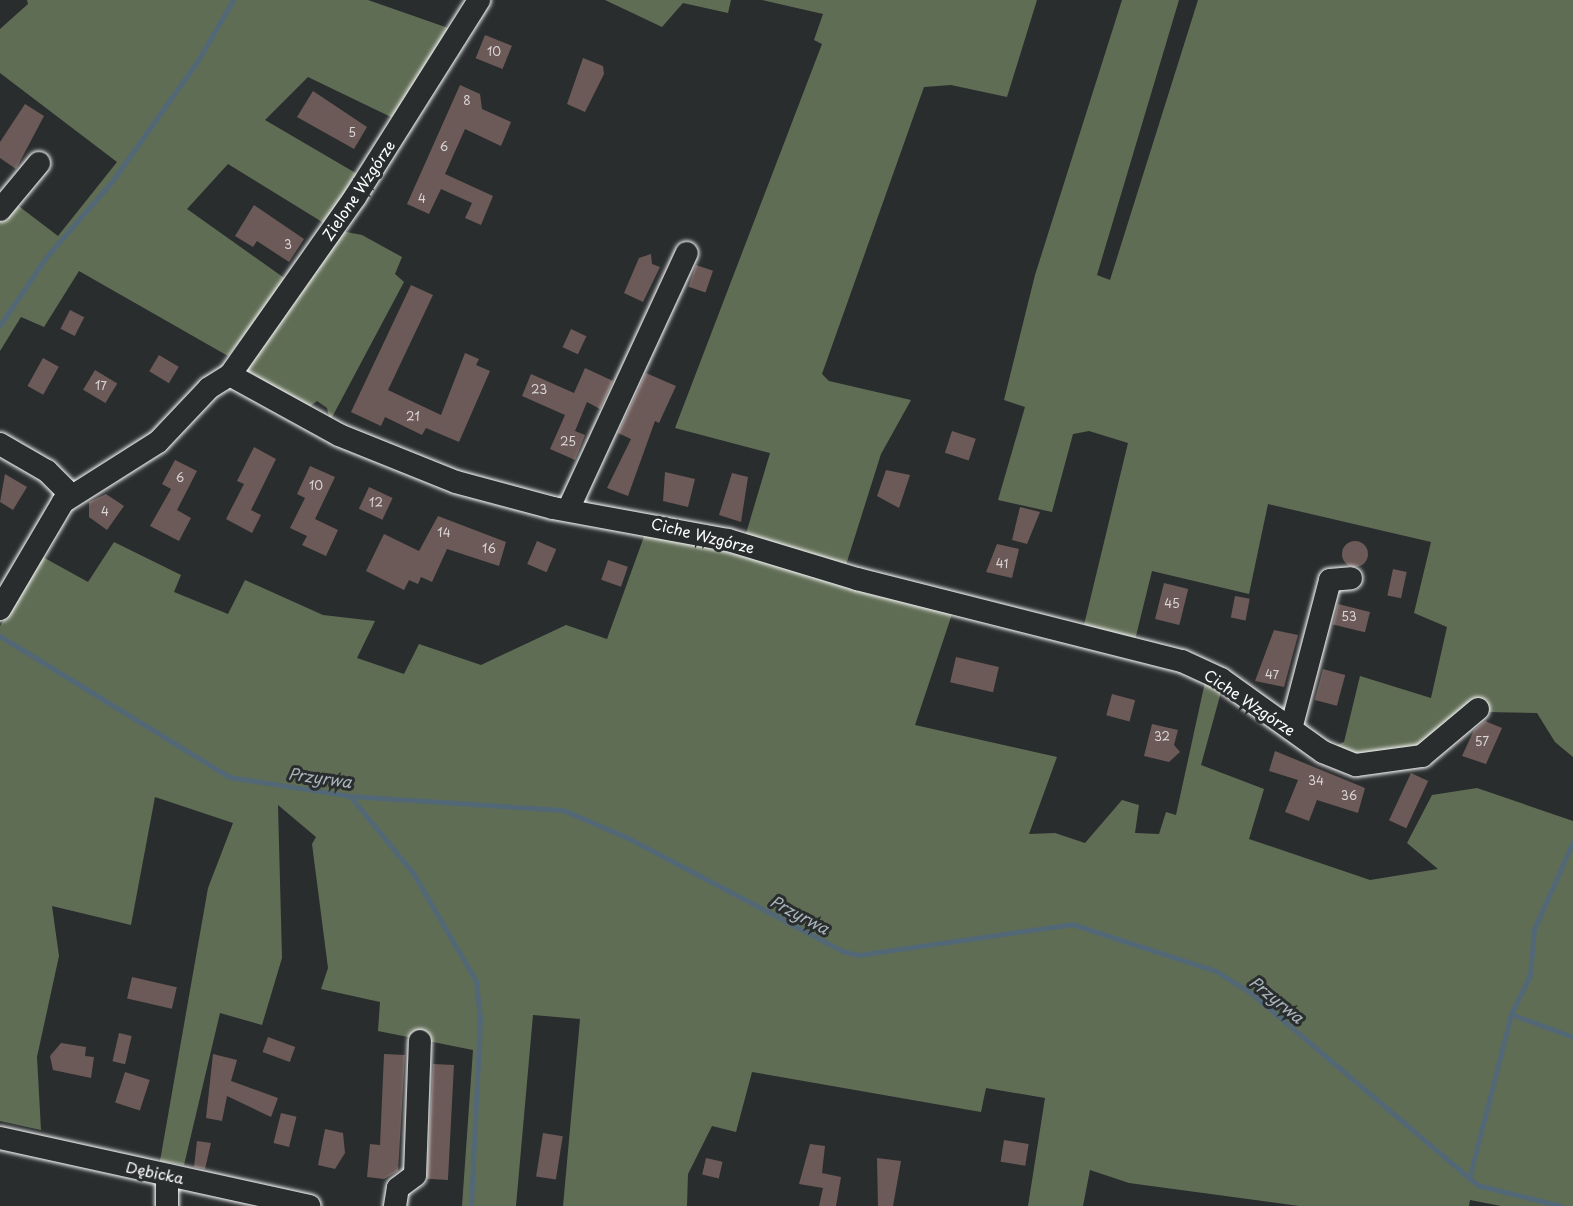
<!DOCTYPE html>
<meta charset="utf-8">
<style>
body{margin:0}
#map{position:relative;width:1573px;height:1206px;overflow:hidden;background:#2a2d2e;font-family:"Playpen Sans",sans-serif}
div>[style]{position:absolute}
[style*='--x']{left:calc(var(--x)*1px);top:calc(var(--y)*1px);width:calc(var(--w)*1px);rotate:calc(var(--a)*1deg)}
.green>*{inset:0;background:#606d55}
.stream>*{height:5px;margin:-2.5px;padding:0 2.5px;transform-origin:2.5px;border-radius:2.5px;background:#526876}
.building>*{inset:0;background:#6c5a58;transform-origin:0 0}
.round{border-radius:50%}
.roads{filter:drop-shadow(0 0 2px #fff) drop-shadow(0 0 2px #fff)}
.minor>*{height:22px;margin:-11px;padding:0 11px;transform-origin:11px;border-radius:11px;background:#2a2d2e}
span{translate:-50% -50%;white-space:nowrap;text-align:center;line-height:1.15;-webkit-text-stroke:6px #2a2d2e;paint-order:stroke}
.number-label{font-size:12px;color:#dad6d5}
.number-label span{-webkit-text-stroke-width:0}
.street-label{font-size:15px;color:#fff}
.water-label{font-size:16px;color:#a8b4ba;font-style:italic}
</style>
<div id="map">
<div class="green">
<div style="clip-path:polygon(27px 0,368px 0,451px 29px,393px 118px,308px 77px,265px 120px,359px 175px,327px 225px,228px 164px,187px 209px,287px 280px,228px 356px,79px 271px,44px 327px,21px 317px,0 351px,0 218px,12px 201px,58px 236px,117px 162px,0 73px,0 29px,28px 4px)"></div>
<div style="clip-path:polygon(605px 0,731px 0,728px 13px,683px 3px,662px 27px)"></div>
<div style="clip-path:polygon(762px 0,1037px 0,1007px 97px,951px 85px,924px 87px,822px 374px,829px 381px,911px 400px,881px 454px,845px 568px,745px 537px,770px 453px,675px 428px,822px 44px,814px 40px,823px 14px)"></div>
<div style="clip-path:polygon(1122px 0,1179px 0,1097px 275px,1110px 280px,1198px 0,1573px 0,1573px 757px,1555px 742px,1537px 713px,1484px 712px,1487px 700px,1462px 713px,1428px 747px,1351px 761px,1335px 746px,1344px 742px,1360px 676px,1431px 698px,1447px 627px,1414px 613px,1431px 542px,1268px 504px,1249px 594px,1152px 571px,1135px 640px,1084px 625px,1128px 443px,1089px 431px,1073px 434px,1052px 512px,998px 500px,1025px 407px,1004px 400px,1035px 275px)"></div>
<div style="clip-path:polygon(341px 231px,362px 235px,402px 257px,395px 274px,404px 282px,330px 421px,327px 408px,317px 401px,308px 408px,248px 371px,244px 360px)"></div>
<div style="clip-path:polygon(646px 531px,953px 611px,915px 725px,1057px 757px,1029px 834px,1055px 833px,1085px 843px,1122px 800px,1139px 805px,1135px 833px,1159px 834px,1166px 812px,1176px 815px,1205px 682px,1221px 692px,1201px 765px,1264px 789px,1249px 839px,1370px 880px,1438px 869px,1407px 843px,1432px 795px,1477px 788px,1573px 821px,1573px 1206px,1501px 1206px,1470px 1200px,1469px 1206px,1299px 1206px,1129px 1183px,1090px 1170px,1083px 1206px,1028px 1206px,1045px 1098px,986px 1088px,981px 1112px,752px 1072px,736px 1132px,712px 1126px,688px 1174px,687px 1206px,563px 1206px,580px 1019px,533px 1015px,516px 1206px,462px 1206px,473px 1050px,378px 1031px,380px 1002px,321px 989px,328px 968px,312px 844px,316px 837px,278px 805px,282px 958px,262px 1025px,220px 1013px,184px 1165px,160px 1161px,208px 888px,233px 823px,155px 797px,131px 925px,52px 906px,59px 956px,37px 1057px,41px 1130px,0 1121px,0 626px,41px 556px,88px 582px,114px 542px,181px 575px,174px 592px,228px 614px,245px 580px,323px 615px,375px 621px,357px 658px,404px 674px,419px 644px,481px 665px,566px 625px,607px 639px)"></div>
</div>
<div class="stream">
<div style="--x:0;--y:325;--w:83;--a:-55.7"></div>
<div style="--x:47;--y:256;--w:101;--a:-49"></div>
<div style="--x:113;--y:180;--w:145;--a:-54.6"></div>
<div style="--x:197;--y:62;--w:72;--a:-59.9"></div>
<div style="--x:0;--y:636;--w:269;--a:31.6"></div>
<div style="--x:229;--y:777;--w:122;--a:8.9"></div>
<div style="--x:350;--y:796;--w:213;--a:3.8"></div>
<div style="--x:563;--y:810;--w:71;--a:23.3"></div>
<div style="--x:628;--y:838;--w:242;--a:27.8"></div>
<div style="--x:842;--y:951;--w:16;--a:14"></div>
<div style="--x:858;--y:955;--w:216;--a:-8.2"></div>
<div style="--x:1072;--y:924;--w:151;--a:18.1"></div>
<div style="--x:1216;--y:971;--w:41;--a:32.2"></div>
<div style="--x:1251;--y:993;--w:297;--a:40.3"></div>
<div style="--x:1477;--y:1185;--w:87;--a:14"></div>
<div style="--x:350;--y:796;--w:99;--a:50.7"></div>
<div style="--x:413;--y:873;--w:125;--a:59.7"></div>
<div style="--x:476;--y:981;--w:39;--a:84"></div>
<div style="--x:480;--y:1020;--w:186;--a:92.8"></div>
<div style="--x:1511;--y:1014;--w:43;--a:-64"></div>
<div style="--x:1530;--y:975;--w:46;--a:-85"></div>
<div style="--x:1534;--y:929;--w:95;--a:-65.9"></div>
<div style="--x:1469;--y:1179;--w:170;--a:-75.7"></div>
<div style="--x:1511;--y:1014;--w:66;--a:20.4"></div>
</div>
<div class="building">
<div style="left:485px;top:35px;width:29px;height:25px;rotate:22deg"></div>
<div style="clip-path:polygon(583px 58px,603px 66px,604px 74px,585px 112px,567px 104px)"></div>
<div style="clip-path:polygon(460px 85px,480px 94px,482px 109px,511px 122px,501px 146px,465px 129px,445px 174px,493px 196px,481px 225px,465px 218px,472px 203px,441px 189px,429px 214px,407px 204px)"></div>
<div style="clip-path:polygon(313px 91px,367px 127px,354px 149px,297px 117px)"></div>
<div style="clip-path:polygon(25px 104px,44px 116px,16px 169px,0 158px,0 142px)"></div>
<div style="clip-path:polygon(254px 205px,304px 239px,289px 262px,257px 241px,253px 247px,235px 236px)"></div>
<div style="clip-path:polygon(651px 254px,652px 264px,660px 267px,643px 302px,624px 293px,639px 258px)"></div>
<div style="left:696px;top:265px;width:18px;height:23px;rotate:19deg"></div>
<div style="clip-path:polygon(411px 285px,433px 295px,388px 390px,441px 415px,465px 353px,479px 359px,476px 365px,490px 371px,459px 442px,426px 428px,422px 435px,385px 417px,381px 426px,351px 412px)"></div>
<div style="left:70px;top:310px;width:16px;height:21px;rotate:27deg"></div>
<div style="left:571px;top:329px;width:17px;height:20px;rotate:25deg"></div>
<div style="left:159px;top:355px;width:23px;height:19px;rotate:31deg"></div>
<div style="left:43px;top:358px;width:18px;height:32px;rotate:29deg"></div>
<div style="clip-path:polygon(585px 368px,613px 381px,600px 409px,587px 402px,575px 431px,585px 435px,575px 460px,550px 449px,565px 415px,522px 396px,531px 374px,574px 393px)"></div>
<div style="left:95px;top:370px;width:26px;height:23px;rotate:31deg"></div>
<div style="clip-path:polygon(646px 373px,676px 386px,659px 423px,655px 421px,628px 496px,607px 488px,631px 439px,618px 433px)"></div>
<div style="left:952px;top:431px;width:25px;height:23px;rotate:18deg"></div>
<div style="clip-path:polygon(254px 447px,276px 459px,251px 510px,261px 515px,252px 533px,226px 519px,244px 484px,237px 481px)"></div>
<div style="clip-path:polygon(175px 460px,197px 471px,177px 510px,191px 518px,179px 541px,150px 526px,171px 489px,162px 484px)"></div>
<div style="clip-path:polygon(310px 466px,335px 477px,315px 519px,338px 530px,326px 556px,302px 545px,307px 536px,290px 528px,305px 498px,297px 494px)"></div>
<div style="clip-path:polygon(886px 470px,910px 475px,899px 508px,877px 496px)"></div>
<div style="clip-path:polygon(665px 472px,695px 479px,688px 507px,663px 501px)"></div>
<div style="clip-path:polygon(732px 473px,748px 477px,741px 522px,719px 515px)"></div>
<div style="clip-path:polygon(5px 474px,27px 487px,13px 510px,0 502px)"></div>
<div style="left:369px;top:487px;width:26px;height:24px;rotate:25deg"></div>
<div style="clip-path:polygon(106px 494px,124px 506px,107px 530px,89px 517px,89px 502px)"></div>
<div style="clip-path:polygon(1020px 507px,1040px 512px,1027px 544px,1012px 540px)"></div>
<div style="clip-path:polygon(438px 516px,506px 542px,499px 566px,447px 549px,432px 582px,421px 577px,418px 584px,409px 580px,404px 590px,366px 571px,384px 534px,419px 551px)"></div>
<div class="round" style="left:1342px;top:541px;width:26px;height:26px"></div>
<div style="left:537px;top:541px;width:21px;height:25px;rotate:23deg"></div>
<div style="clip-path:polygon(997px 544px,1019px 549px,1012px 578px,986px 572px)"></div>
<div style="left:608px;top:560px;width:21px;height:21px;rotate:19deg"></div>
<div style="left:1393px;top:569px;width:14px;height:27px;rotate:12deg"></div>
<div style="left:1164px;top:583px;width:25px;height:37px;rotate:14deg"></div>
<div style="left:1235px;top:596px;width:15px;height:22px;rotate:11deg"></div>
<div style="left:1338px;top:604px;width:33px;height:21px;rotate:14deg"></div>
<div style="clip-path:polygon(1274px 630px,1298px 635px,1284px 687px,1255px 681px)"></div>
<div style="left:956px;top:657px;width:44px;height:26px;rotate:13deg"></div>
<div style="left:1323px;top:669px;width:23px;height:32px;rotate:15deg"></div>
<div style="left:1112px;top:694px;width:24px;height:22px;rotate:15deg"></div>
<div style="clip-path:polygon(1485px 721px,1502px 728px,1486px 764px,1462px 756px,1474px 730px)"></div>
<div style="clip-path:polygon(1152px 724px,1178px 730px,1174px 745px,1180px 752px,1169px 762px,1144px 756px)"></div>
<div style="clip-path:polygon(1275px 751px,1365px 788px,1358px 813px,1317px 800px,1309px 821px,1285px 812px,1298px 780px,1269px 771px)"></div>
<div style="left:1411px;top:773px;width:19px;height:52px;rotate:25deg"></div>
<div style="left:132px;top:977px;width:46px;height:22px;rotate:13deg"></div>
<div style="left:119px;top:1033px;width:13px;height:29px;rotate:13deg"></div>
<div style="left:268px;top:1037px;width:29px;height:16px;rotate:20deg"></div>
<div style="clip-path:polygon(61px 1043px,86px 1047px,85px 1056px,94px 1057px,91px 1078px,53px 1070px,50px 1056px)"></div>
<div style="clip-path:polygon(213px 1054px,237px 1060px,231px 1081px,278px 1098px,271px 1117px,227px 1096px,222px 1121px,206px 1118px)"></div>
<div style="clip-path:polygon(384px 1054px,405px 1055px,398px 1171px,384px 1179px,367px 1177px,370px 1144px,380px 1145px)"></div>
<div style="left:433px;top:1064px;width:21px;height:115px;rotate:3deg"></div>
<div style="left:125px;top:1072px;width:26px;height:32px;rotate:18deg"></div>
<div style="left:281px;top:1113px;width:16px;height:31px;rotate:14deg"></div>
<div style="clip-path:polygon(325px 1129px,343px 1133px,345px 1153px,335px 1169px,318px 1165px)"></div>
<div style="left:543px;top:1133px;width:20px;height:44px;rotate:9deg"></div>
<div style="left:1004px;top:1140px;width:25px;height:22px;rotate:9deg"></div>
<div style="clip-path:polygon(197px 1141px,211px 1143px,205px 1169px,194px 1167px)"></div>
<div style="clip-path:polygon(810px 1144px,825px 1146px,822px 1173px,841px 1177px,836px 1206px,819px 1206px,823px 1188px,799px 1184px)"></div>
<div style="left:706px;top:1158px;width:17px;height:17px;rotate:13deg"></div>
<div style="clip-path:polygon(877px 1158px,901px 1161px,893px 1206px,878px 1206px)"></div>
</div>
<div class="roads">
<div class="minor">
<div style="--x:0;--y:210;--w:61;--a:-50.3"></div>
<div style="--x:230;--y:375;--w:218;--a:-54.9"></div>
<div style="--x:355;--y:197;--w:233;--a:-57.8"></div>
<div style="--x:0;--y:444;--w:54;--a:29.9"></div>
<div style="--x:47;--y:471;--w:34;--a:45"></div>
<div style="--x:568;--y:510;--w:283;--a:-65.2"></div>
<div style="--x:0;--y:609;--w:124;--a:-59.5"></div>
<div style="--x:63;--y:502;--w:112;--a:-32.3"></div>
<div style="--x:158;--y:442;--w:74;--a:-46.6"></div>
<div style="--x:209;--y:388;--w:25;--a:-32"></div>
<div style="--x:230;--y:375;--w:124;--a:28.8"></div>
<div style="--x:339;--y:435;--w:126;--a:21.9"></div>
<div style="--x:456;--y:482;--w:100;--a:15"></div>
<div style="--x:553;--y:508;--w:178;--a:10.4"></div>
<div style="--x:728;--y:540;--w:135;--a:16.8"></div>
<div style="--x:857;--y:579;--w:335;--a:14.2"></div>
<div style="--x:1182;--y:661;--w:43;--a:24.8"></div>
<div style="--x:1221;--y:679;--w:125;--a:35.6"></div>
<div style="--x:1323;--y:752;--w:35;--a:22"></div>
<div style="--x:1356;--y:765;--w:67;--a:-7.8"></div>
<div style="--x:1422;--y:756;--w:73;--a:-40"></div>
<div style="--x:1291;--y:729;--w:154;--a:-75.3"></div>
<div style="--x:1330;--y:580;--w:21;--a:-5"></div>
<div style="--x:0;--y:1138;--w:317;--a:12.4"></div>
<div style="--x:167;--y:1175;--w:31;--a:90"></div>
<div style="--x:395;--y:1206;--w:18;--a:-81"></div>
<div style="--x:398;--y:1188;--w:21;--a:-37"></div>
<div style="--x:415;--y:1175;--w:134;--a:-87.9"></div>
</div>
</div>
<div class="number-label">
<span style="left:494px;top:52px">10</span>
<span style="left:467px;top:101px">8</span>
<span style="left:352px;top:133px">5</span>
<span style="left:444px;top:147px">6</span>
<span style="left:422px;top:199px">4</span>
<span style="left:288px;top:245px">3</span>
<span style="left:101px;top:386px">17</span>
<span style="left:539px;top:390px">23</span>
<span style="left:413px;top:417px">21</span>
<span style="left:568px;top:442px">25</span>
<span style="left:180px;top:478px">6</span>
<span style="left:316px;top:486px">10</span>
<span style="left:376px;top:503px">12</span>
<span style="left:105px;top:512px">4</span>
<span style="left:444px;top:533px">14</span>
<span style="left:489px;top:549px">16</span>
<span style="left:1002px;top:564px">41</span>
<span style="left:1172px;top:604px">45</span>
<span style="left:1349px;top:617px">53</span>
<span style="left:1272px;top:675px">47</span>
<span style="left:1162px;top:737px">32</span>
<span style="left:1482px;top:742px">57</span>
<span style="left:1316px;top:781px">34</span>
<span style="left:1349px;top:796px">36</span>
</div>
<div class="street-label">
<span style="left:358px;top:190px;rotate:-56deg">Zielone Wzgórze</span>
<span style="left:703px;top:535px;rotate:14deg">Ciche Wzgórze</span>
<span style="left:1250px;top:702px;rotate:34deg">Ciche Wzgórze</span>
<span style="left:155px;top:1172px;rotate:12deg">Dębicka</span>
</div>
<div class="water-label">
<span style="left:320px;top:777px;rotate:8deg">Przyrwa</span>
<span style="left:800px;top:914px;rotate:28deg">Przyrwa</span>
<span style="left:1277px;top:999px;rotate:39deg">Przyrwa</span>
</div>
</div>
